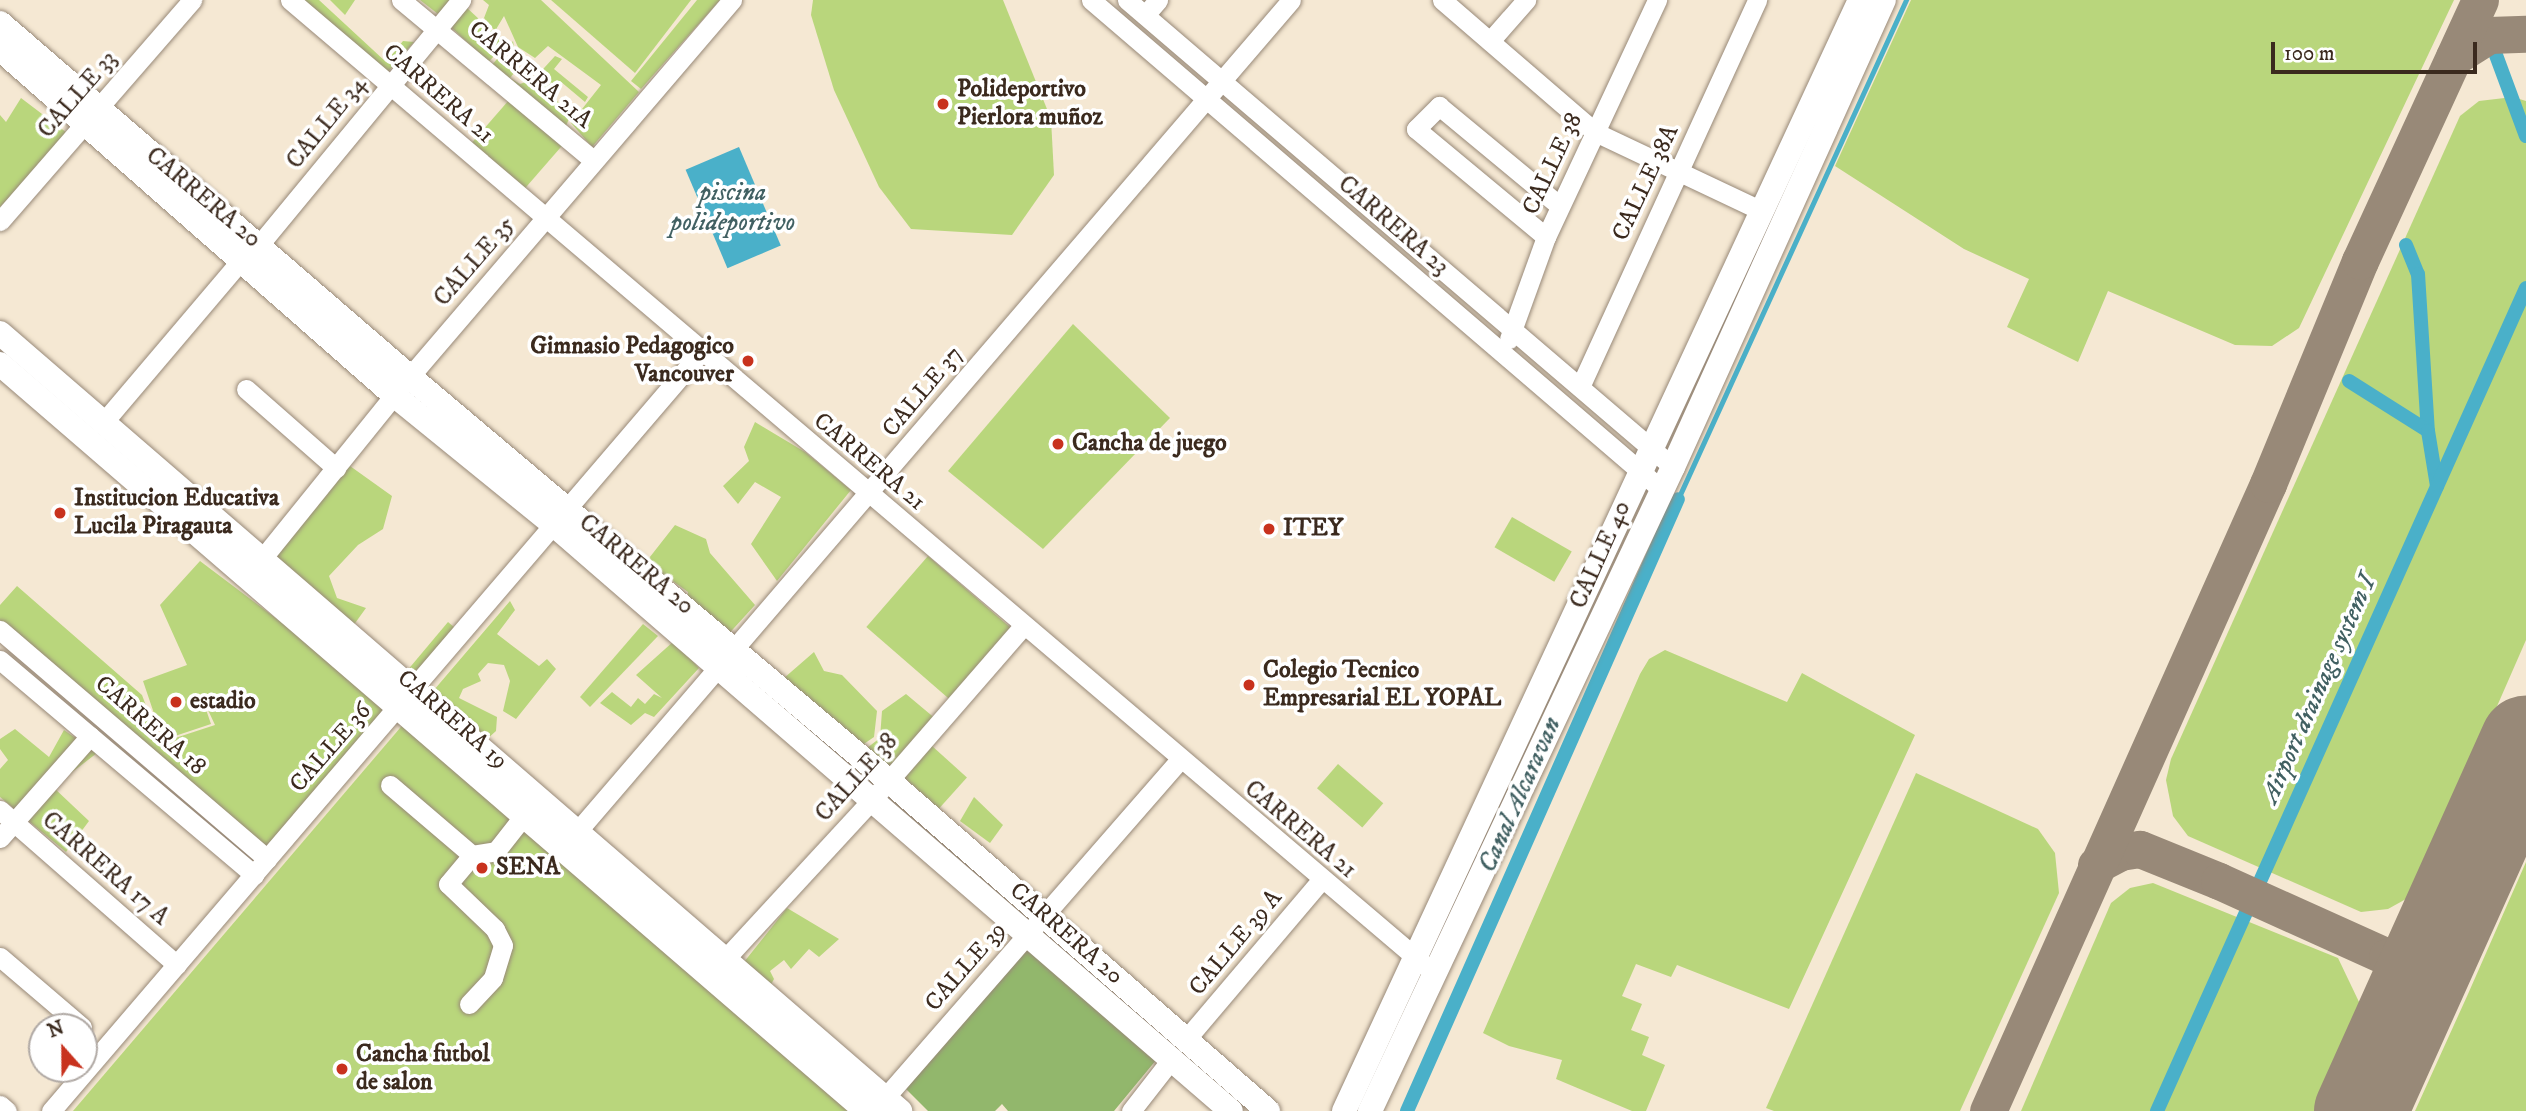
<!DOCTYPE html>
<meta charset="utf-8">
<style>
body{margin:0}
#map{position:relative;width:2526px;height:1111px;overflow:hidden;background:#f5e8d3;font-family:"IM FELL DW Pica",serif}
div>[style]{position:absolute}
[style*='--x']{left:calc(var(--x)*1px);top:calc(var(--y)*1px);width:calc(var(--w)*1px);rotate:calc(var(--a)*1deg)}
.green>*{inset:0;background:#b9d67c;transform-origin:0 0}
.forest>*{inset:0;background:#92b76c}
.water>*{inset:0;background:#4ab0c9;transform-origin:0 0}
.stream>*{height:4.5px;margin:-2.25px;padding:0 2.25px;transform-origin:2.25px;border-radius:2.25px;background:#4ab0c9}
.canal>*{height:14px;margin:-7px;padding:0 7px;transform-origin:7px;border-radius:7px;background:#4ab0c9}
.taxiway>*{height:37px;margin:-18.5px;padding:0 18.5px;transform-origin:18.5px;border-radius:18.5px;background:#988978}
.runway>*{height:93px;margin:-46.5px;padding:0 46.5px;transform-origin:46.5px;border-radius:46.5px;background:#988978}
.roads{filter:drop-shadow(0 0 2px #988978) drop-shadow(0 0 2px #988978)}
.minor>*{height:19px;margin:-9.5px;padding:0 9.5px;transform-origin:9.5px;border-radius:9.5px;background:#fff}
.major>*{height:24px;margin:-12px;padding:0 12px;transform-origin:12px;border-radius:12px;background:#fff}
.dots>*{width:19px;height:19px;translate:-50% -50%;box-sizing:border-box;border:4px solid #fff;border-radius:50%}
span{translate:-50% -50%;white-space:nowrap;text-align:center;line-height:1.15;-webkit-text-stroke:7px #fff;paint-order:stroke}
.street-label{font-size:24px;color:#3b2a1e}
.poi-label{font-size:24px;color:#3b2a1e;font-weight:700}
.left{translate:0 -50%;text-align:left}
.right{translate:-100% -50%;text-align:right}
.water-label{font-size:26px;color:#416062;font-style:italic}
.north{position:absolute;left:28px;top:1013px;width:70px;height:70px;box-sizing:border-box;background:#fff;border:2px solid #b1aaa5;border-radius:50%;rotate:339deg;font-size:19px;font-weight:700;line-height:28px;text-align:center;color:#3b2a1e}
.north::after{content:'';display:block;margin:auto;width:24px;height:32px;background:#c8321e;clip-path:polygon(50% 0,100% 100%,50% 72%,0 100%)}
.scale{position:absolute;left:2271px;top:42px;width:206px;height:32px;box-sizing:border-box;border:4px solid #3b2a1e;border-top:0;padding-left:9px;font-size:21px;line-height:24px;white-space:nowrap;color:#3b2a1e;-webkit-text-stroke:5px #fff;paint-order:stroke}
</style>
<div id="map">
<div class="green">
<div style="clip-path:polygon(303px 0,319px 0,386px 62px,403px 41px,414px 42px,388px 72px)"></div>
<div style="clip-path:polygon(330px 0,355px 0,345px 15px)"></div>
<div style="clip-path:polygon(420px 0,451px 0,438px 14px)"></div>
<div style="clip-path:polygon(483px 0,541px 0,639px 92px,592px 147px,571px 123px,601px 85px,548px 46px,535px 58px,518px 47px,504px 16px,495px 31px,484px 18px,489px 5px)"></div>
<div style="clip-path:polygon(551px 0,691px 0,635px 73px)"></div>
<div style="clip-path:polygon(697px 0,720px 0,641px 89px,631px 81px)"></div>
<div style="clip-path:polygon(813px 0,1003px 0,1051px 119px,1054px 175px,1012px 235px,911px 229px,879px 187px,834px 90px,811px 15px)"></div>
<div style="clip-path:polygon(1911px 0,2454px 0,2299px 328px,2272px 346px,2235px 345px,2108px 291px,2078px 362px,2007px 327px,2029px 279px,1964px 249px,1835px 166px)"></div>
<div style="left:466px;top:7px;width:54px;height:25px;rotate:43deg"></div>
<div style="clip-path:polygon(513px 41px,514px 47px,504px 59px,518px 68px,510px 78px,520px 84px,534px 79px,555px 56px,562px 59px,554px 69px,588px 97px,585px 102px,560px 81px,546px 93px,572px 112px,565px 128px,490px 67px)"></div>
<div style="clip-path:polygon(2513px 97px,2526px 101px,2526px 640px,2415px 894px,2388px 909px,2361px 912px,2188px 836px,2173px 816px,2166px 780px,2171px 759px,2460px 116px,2479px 101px)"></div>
<div style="clip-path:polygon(21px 98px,71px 136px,0 207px,0 115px,6px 122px)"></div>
<div style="left:509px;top:100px;width:70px;height:59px;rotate:41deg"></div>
<div style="clip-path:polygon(1073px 324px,1170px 418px,1043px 549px,948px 471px)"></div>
<div style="clip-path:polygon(755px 422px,805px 452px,851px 490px,777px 581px,751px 544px,781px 497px,755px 482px,738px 504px,723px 486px,749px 461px,744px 447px)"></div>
<div style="clip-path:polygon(350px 466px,392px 496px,383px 529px,358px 545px,329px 576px,337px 598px,366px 608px,353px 626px,271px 559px)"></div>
<div style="left:1512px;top:517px;width:69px;height:35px;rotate:30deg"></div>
<div style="clip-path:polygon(675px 525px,706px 539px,710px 553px,755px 605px,724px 639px,688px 610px,688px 592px,646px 562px)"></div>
<div style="left:928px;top:556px;width:111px;height:94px;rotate:41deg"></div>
<div style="clip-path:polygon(200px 561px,393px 707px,269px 851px,0 620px,0 605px,17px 586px,142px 695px,160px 743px,215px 725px,201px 695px,211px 724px,163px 740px,143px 681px,187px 665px,160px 605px)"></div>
<div style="clip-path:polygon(510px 601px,515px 610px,497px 634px,539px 666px,547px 659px,556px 669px,516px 719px,503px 711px,510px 681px,504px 665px,488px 663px,478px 674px,481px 681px,463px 689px,459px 698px,497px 717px,496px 731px,486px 740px,428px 697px)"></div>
<div style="left:448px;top:622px;width:17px;height:64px;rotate:40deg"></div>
<div style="clip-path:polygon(643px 624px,658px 636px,590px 707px,580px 697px)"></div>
<div style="clip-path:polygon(674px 641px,699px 668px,654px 717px,645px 713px,631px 725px,600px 703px,612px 692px,631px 707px,638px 698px,645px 704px,654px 694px,662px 698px,636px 675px)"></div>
<div style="clip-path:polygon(1665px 650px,1787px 702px,1802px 673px,1915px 735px,1789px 1009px,1677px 965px,1671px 977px,1636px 964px,1622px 996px,1642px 1004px,1631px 1030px,1649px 1037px,1642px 1055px,1665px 1065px,1646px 1111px,1632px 1111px,1556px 1079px,1562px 1060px,1509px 1046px,1483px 1033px,1640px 674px,1649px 659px)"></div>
<div style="clip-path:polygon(814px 652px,824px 671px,842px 675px,877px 711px,874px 737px,858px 748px,776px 685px)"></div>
<div style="clip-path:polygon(906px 694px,937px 720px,887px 771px,863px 751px,880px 738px,882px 711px)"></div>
<div style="clip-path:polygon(406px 721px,858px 1111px,73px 1111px)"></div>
<div style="clip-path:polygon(15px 729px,49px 757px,64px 730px,97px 753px,53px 787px,89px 821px,66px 852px,0 797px,0 769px,8px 760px,0 749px,0 739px)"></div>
<div style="left:932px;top:746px;width:47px;height:42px;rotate:42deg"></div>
<div style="left:1338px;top:764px;width:60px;height:32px;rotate:41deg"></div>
<div style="clip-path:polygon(1916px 773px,2038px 829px,2055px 853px,2059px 893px,1960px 1111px,1774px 1111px,1766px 1108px)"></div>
<div style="clip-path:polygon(974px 797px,1003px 825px,990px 843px,960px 821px)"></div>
<div style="clip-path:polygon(2526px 862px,2526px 1111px,2415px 1111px,2468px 994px)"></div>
<div style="clip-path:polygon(2153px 883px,2338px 958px,2360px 1004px,2360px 1030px,2322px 1111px,2021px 1111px,2111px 903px,2130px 888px)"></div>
<div style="clip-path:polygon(787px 908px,839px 939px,819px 957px,809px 949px,791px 969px,784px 960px,770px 971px,774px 979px,769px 988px,744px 962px)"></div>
</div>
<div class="forest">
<div style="clip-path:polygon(1027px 944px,1157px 1059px,1114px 1111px,1008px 1111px,1002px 1104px,995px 1111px,928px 1111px,906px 1089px)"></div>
</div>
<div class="water">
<div style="left:739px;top:147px;width:107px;height:58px;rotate:67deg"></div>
</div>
<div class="stream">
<div style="--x:1678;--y:499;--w:549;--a:-65.44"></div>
</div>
<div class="canal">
<div style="--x:2479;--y:12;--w:13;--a:67"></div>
<div style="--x:2493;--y:47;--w:95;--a:69.7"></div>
<div style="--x:2406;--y:245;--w:31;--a:68"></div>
<div style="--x:2418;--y:274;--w:157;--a:86.4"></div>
<div style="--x:2349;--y:381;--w:93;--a:32.3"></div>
<div style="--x:2428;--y:431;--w:56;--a:80.7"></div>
<div style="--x:1407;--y:1111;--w:669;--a:-66.12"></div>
<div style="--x:2157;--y:1111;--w:902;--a:-65.85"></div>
</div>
<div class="taxiway">
<div style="--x:2454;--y:57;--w:41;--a:-32.2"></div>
<div style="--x:2489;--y:35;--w:37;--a:-2"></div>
<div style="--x:2096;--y:865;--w:27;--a:-28"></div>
<div style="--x:2120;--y:852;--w:20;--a:-9"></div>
<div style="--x:2140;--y:849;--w:85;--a:22.1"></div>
<div style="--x:2219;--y:881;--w:184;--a:24.3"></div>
<div style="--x:2387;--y:957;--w:18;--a:45"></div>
<div style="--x:2400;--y:970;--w:37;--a:77"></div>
<div style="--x:2387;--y:957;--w:32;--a:-7"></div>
<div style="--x:2419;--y:953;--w:24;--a:-36"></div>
<div style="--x:1988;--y:1111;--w:687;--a:-65.94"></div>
<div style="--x:2268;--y:484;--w:241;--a:-67.6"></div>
<div style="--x:2360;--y:261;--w:287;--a:-65.3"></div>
</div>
<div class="runway">
<div style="--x:2360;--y:1111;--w:405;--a:-65.8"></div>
</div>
<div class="roads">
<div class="minor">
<div style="--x:290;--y:0;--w:1491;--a:40.38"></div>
<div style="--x:401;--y:0;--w:251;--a:39.8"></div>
<div style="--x:1091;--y:0;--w:752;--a:40.63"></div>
<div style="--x:1127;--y:0;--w:718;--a:40.54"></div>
<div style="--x:1442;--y:0;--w:202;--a:40.8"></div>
<div style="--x:1595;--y:132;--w:185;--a:25.3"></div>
<div style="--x:1145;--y:15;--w:20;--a:-49"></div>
<div style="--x:1490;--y:41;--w:55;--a:-48.7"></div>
<div style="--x:0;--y:221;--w:293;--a:-49"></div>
<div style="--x:1546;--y:237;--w:169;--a:-140.3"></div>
<div style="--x:1416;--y:129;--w:33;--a:-45"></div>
<div style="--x:1439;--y:106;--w:157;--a:39.6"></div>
<div style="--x:259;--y:245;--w:318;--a:-50.5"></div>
<div style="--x:1509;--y:339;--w:109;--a:-70.1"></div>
<div style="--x:1546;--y:237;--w:262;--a:-64.9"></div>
<div style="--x:1580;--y:387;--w:426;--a:-65.4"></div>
<div style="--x:246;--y:389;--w:120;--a:41.3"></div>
<div style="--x:102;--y:424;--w:214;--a:-49.7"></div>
<div style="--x:261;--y:560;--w:212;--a:-51.1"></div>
<div style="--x:394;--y:395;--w:520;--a:-49.45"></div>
<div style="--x:0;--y:630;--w:352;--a:40.6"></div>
<div style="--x:0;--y:660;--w:333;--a:40.2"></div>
<div style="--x:390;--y:785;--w:108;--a:40.5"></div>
<div style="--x:0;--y:810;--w:235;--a:41.2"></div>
<div style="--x:0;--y:838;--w:136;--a:-48.6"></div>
<div style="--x:569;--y:841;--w:1108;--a:-49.35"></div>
<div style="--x:0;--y:957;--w:108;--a:40.5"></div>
<div style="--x:725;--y:959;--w:215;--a:-47.3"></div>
<div style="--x:871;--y:801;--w:232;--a:-49"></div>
<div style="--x:469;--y:1004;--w:35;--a:-47"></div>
<div style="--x:493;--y:978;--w:34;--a:-73"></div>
<div style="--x:503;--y:945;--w:18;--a:-117"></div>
<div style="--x:495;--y:929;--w:65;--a:-136.2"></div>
<div style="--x:448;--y:884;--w:38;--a:-50"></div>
<div style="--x:472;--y:855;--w:24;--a:-9"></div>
<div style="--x:496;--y:851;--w:47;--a:-51.9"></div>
<div style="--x:1188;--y:1037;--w:206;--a:-49.7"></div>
<div style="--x:0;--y:1105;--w:9;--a:41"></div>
<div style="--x:876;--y:1108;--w:462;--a:-48.9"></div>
<div style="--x:51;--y:1111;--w:999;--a:-49.42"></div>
<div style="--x:1131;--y:1111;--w:68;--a:-52.1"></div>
</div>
<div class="major">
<div style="--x:0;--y:23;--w:540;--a:40.8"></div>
<div style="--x:409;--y:376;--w:627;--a:40.15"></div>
<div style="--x:888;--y:780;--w:504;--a:41.06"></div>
<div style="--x:0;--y:49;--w:524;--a:41.29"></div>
<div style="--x:394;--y:395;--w:206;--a:39.1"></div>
<div style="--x:554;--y:525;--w:895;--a:40.88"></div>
<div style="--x:0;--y:333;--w:1190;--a:40.84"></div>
<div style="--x:0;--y:364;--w:1144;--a:40.78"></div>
<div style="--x:1344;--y:1111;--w:1225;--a:-65.09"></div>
<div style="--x:1370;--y:1111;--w:712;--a:-64.8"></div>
<div style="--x:1673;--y:467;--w:512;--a:-65.69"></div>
</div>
</div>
<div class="dots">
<div style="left:943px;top:104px;background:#c8321e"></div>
<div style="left:748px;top:361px;background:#c8321e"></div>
<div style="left:1058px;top:444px;background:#c8321e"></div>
<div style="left:60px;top:513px;background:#c8321e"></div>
<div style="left:1269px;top:529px;background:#c8321e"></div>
<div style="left:1249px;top:685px;background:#c8321e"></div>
<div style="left:176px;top:702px;background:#c8321e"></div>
<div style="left:482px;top:868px;background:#c8321e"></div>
<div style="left:342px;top:1069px;background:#c8321e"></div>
</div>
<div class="street-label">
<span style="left:530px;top:75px;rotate:40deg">CARRERA 21A</span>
<span style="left:438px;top:94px;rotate:41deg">CARRERA 21</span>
<span style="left:78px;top:95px;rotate:-49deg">CALLE 33</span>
<span style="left:327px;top:123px;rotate:-51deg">CALLE 34</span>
<span style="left:1553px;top:164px;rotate:-65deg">CALLE 38</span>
<span style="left:1646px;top:183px;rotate:-65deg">CALLE 38A</span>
<span style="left:203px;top:198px;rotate:40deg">CARRERA 20</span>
<span style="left:1393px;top:226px;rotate:41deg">CARRERA 23</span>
<span style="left:475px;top:262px;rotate:-49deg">CALLE 35</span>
<span style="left:923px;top:392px;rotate:-50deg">CALLE 37</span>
<span style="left:869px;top:462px;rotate:40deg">CARRERA 21</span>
<span style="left:1601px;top:555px;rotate:-66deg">CALLE 40</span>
<span style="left:636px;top:565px;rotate:40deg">CARRERA 20</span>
<span style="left:452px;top:720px;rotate:41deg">CARRERA 19</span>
<span style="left:150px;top:726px;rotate:41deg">CARRERA 18</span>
<span style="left:331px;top:748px;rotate:-49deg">CALLE 36</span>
<span style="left:857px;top:778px;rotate:-48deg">CALLE 38</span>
<span style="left:1300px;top:830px;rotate:40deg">CARRERA 21</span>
<span style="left:105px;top:869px;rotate:41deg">CARRERA 17 A</span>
<span style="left:1066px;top:934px;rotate:41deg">CARRERA 20</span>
<span style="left:1236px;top:943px;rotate:-50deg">CALLE 39 A</span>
<span style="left:966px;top:967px;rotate:-49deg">CALLE 39</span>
</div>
<div class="poi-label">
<span class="left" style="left:957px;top:104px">Polideportivo<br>Pierlora muñoz</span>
<span class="right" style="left:734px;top:361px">Gimnasio Pedagogico<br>Vancouver</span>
<span class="left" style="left:1072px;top:444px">Cancha de juego</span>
<span class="left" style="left:74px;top:513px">Institucion Educativa<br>Lucila Piragauta</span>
<span class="left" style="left:1283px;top:529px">ITEY</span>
<span class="left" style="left:1263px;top:685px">Colegio Tecnico<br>Empresarial EL YOPAL</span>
<span class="left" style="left:190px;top:702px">estadio</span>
<span class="left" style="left:496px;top:868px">SENA</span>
<span class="left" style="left:356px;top:1069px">Cancha futbol<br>de salon</span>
</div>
<div class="water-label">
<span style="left:733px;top:208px">piscina<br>polideportivo</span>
<span style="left:2319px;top:689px;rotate:-66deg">Airport drainage system I</span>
<span style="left:1520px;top:795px;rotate:-66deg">Canal Alcaravan</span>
</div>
<div class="north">N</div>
<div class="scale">100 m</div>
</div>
